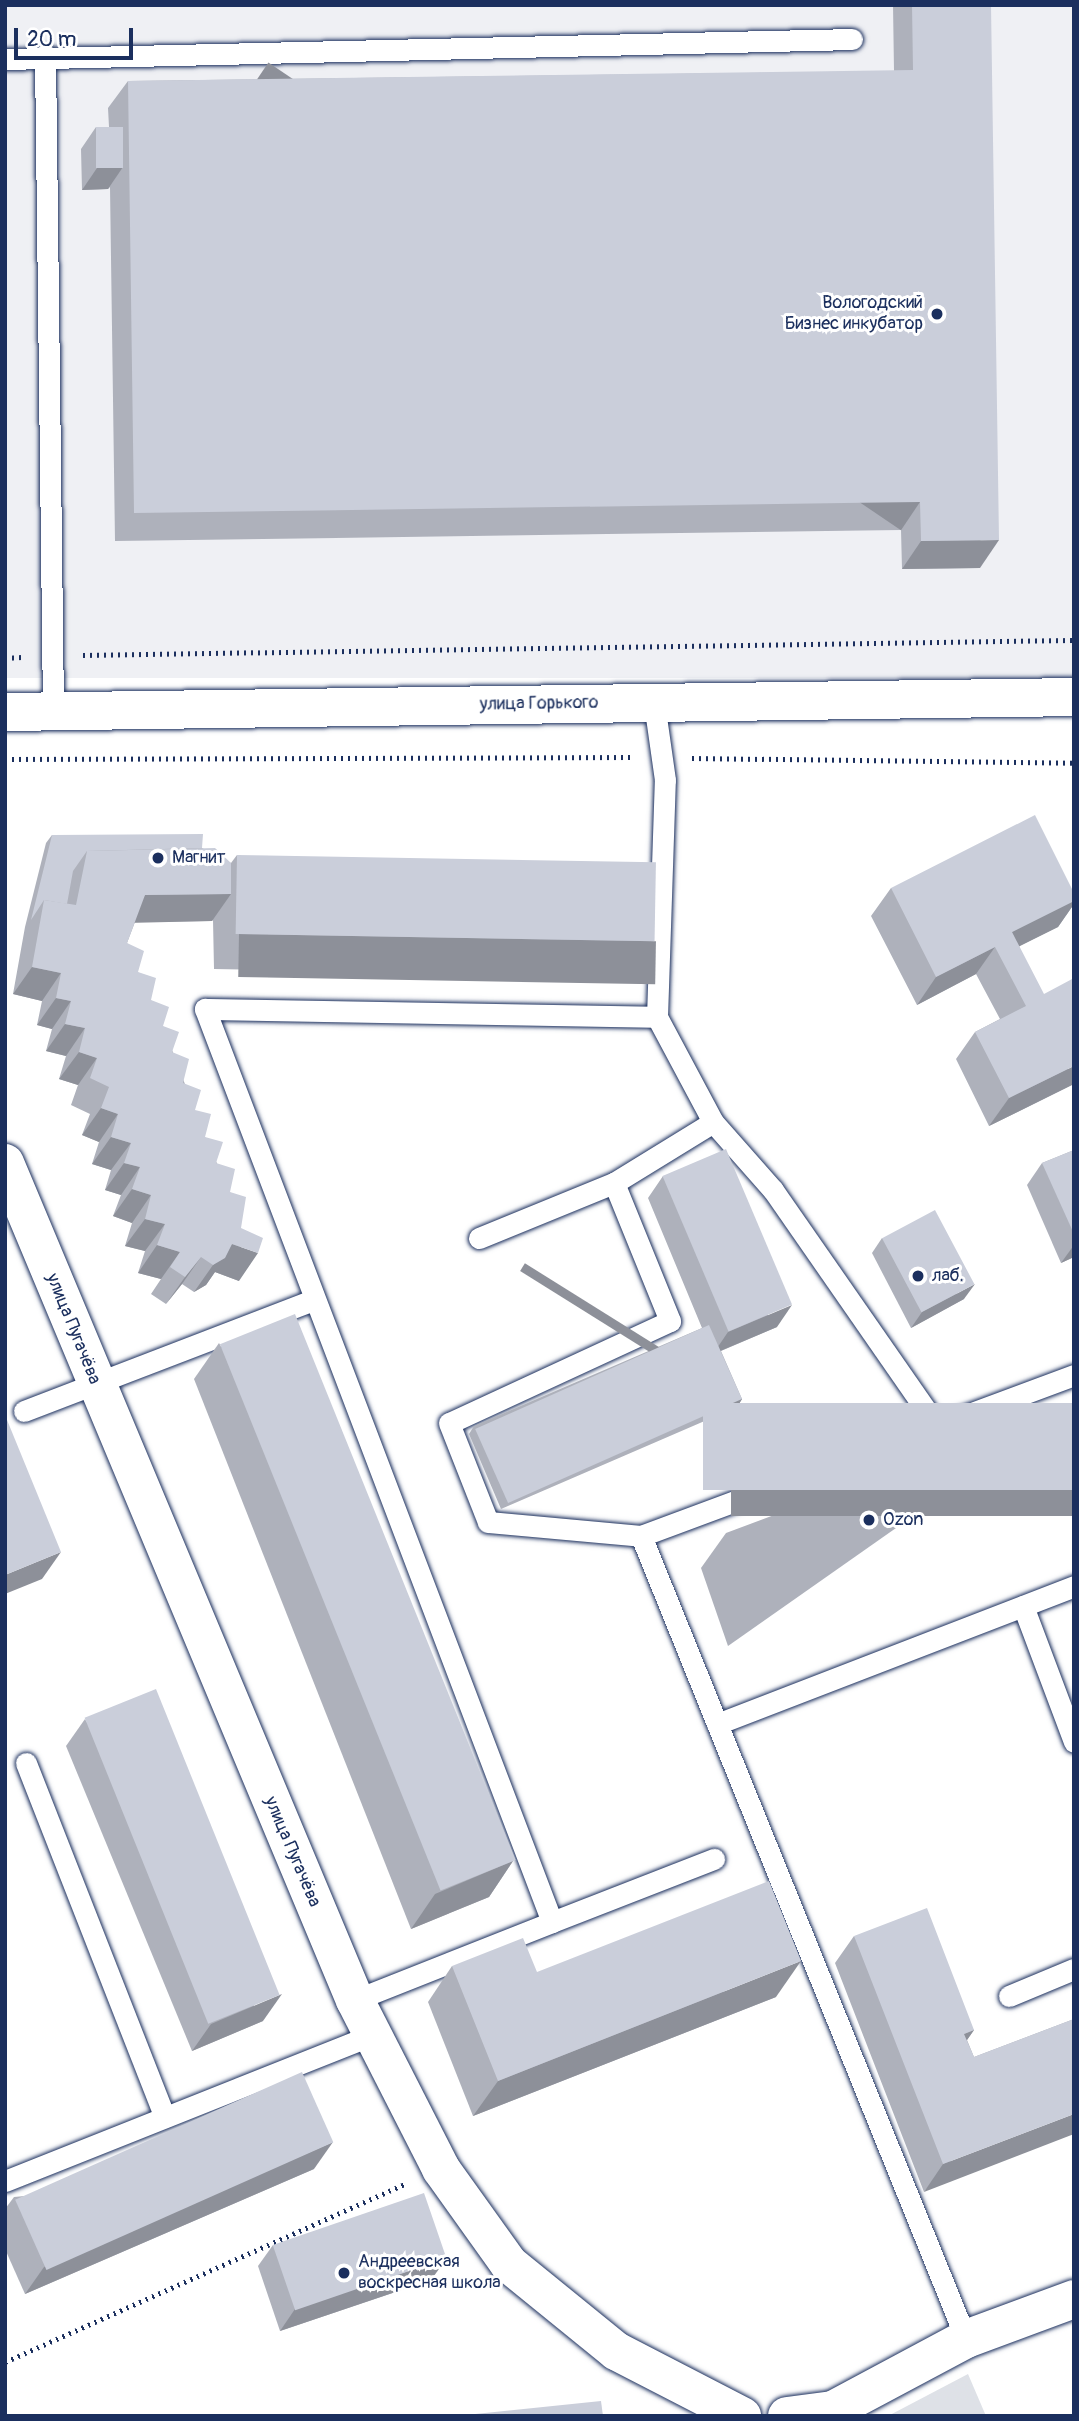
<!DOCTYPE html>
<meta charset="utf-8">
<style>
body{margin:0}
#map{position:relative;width:1079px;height:2421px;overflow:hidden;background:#fff;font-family:Pangolin,sans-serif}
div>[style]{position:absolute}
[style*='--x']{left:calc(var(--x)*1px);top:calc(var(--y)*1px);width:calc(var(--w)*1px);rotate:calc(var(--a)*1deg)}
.built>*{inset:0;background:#eff0f4;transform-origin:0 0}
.green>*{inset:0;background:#dee1e7}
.path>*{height:4.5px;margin-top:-2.25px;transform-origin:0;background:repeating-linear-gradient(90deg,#1b2f5e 0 2px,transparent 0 7px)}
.roads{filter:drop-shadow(0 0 2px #1b2f5e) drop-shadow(0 0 2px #1b2f5e)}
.lane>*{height:21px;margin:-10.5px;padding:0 10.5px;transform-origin:10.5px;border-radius:10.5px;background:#fff}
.street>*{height:38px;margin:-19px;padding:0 19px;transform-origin:19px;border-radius:19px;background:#fff}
.wall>*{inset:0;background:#aeb1bb}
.shaded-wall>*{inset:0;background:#8d9099;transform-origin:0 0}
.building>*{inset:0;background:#caceda;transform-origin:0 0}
.dots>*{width:19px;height:19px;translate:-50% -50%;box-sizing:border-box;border:4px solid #fff;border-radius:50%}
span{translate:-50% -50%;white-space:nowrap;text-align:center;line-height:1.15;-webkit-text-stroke:6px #fff;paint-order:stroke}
.poi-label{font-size:18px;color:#1b2f5e}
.right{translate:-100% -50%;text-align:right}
.left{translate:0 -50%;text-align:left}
.street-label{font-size:18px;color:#1b2f5e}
.frame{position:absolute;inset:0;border:7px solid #1b2f5e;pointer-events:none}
.scale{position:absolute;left:14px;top:28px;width:119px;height:32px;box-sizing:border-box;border:4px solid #1b2f5e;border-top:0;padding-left:9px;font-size:21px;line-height:24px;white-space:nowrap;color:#1b2f5e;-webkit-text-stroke:5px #fff;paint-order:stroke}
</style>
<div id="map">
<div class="built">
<div style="left:5px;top:5px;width:1069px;height:673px"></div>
</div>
<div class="green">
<div style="clip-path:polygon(968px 2374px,986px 2416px,888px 2416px)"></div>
</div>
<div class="path">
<div style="--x:83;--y:655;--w:991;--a:-0.87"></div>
<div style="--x:5;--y:658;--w:17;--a:-3"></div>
<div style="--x:692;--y:758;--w:382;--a:0.7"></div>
<div style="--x:5;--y:759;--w:626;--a:-0.18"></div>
<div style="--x:5;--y:2362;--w:437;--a:-24"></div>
</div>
<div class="roads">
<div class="lane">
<div style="--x:45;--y:55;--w:655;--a:89.3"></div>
<div style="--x:5;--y:59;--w:847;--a:-1.35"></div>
<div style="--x:657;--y:1017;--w:119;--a:61.9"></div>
<div style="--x:713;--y:1122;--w:91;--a:48.6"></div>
<div style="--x:773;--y:1190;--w:287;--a:55.2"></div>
<div style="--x:614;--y:1183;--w:116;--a:-31.6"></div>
<div style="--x:479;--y:1238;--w:146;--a:-22.2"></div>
<div style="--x:614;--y:1183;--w:149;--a:67.9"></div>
<div style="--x:670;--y:1321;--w:243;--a:155.2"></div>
<div style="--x:449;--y:1423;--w:106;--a:68.5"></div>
<div style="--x:488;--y:1522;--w:154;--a:5.2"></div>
<div style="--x:24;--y:1411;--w:310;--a:-21"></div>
<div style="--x:1023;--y:1606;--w:145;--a:69.4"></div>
<div style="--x:717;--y:1724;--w:383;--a:-21.1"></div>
<div style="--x:26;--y:1763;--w:380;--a:68.6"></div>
<div style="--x:552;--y:1922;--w:174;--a:-21.3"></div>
<div style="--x:1009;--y:1996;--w:70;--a:-22.6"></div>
<div style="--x:355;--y:2000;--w:212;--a:-21.6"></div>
<div style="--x:552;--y:1922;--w:977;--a:-110.81"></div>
<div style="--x:205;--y:1009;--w:452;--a:1"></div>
<div style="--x:657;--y:1017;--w:237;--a:-88.1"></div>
<div style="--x:665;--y:780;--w:78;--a:-98.1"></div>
<div style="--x:5;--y:2181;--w:395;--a:-21.7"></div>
<div style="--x:966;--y:2339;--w:866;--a:-112.03"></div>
<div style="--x:641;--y:1536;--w:462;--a:-20.4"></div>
</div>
<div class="street">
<div style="--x:5;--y:712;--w:1069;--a:-0.8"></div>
<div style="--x:5;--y:1163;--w:907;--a:67.31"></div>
<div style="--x:355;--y:2000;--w:190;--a:63"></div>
<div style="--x:441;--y:2169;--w:117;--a:54.4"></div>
<div style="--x:509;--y:2264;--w:138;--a:39.1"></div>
<div style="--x:616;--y:2351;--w:142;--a:27.3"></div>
<div style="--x:787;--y:2416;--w:46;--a:-7.4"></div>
<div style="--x:833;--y:2410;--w:151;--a:-28.1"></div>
<div style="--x:966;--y:2339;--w:115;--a:-20.3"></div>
</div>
</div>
<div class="wall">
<div style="clip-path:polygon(893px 5px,991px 5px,980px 568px,902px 569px,901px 530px,115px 541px,110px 187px,108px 189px,82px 190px,81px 149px,96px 127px,109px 127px,108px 108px,128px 81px,894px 71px)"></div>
<div style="clip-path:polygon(52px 835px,202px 848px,231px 863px,237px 855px,656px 942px,632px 977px,214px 969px,213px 920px,212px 921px,135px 922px,127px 943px,138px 972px,163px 1026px,205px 1137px,230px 1192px,241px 1228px,239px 1281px,215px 1272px,206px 1285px,194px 1292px,182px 1284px,166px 1304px,151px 1294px,161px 1279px,138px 1273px,145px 1251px,125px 1246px,132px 1223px,113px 1216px,121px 1195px,105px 1190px,111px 1170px,92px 1164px,99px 1142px,82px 1135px,90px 1114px,71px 1105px,78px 1085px,59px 1079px,66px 1056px,46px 1051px,52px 1029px,37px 1025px,42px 1001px,13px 994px,25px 927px,46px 843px)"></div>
<div style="clip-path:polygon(891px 888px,1074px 893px,1074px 904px,1058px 927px,1019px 946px,1074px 1084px,989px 1126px,956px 1059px,975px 1032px,1000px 1019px,976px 974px,917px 1005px,871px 916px)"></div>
<div style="clip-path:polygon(1074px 1150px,1074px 1257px,1061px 1263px,1027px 1185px,1042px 1163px)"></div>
<div style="clip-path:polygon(663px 1176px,777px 1327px,721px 1351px,742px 1399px,737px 1407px,501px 1509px,469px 1434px,474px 1426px,702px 1328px,648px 1198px)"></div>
<div style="clip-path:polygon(882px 1238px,964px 1299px,911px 1328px,872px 1253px)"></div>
<div style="clip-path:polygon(219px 1343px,513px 1861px,489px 1897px,411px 1929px,194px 1379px)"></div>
<div style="clip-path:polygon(1074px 1403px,728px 1646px,701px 1568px,726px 1533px)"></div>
<div style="clip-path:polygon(85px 1719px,263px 2021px,192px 2051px,66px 1746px)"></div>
<div style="clip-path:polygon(854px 1936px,974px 2030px,967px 2040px,974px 2057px,1074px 2019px,924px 2192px,835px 1963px)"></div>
<div style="clip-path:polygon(452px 1966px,537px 1972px,776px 1997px,473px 2116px,428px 2002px)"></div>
<div style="clip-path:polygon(314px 2169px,25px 2294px,5px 2249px,5px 2209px,14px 2197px)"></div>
<div style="clip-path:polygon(273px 2245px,431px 2280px,280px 2331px,258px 2266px)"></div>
</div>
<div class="shaded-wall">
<div style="clip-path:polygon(123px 167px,108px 189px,82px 190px,97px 168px)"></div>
<div style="left:920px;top:502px;width:34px;height:786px;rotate:124deg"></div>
<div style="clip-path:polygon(999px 540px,980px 568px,902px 569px,921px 541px)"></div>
<div style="clip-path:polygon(231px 894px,212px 921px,126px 923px,145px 895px)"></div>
<div style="clip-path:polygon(1074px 901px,1074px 904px,1058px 927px,1000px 956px,1012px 932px)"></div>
<div style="left:239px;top:934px;width:417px;height:43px;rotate:1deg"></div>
<div style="clip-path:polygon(995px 947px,976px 974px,917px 1005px,936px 977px)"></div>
<div style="clip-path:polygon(32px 967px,61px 973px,42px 1001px,13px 994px)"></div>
<div style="clip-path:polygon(56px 998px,71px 1001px,52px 1029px,37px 1025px)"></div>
<div style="clip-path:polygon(65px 1024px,85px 1028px,66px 1056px,46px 1051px)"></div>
<div style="clip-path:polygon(79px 1052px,97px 1058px,78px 1085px,59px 1079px)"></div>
<div style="clip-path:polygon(1074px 1066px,1074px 1084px,989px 1126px,1009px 1098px)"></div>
<div style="clip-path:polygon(101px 1108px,118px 1114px,99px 1142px,82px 1135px)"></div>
<div style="clip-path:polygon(111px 1137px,131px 1143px,111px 1170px,92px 1164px)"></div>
<div style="clip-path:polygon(124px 1163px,140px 1167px,121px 1195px,105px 1190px)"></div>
<div style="clip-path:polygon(132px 1189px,151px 1195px,132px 1223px,113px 1216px)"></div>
<div style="clip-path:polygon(145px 1219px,165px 1224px,145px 1251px,125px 1246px)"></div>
<div style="clip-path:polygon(232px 1244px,258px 1253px,239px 1281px,215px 1272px,206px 1285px,194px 1292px,213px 1265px)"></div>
<div style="clip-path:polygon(157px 1245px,180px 1252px,161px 1279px,138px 1273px)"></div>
<div style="clip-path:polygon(1074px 1245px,1074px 1257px,1061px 1263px)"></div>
<div style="clip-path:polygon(201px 1257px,182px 1284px,166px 1304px,185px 1277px)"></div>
<div style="clip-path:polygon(975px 1284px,964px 1299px,911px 1328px,922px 1312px)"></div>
<div style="clip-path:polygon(792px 1305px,777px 1327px,713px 1354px,728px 1332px)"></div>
<div style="left:742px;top:1399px;width:9px;height:256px;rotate:122deg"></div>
<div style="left:1074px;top:1490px;width:26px;height:343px;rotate:90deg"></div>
<div style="clip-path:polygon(61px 1552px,42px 1579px,5px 1594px,5px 1575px)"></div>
<div style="clip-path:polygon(513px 1861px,489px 1897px,411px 1929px,435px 1894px)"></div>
<div style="clip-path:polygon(801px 1961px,776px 1997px,473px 2116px,498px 2081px)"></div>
<div style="clip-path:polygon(282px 1994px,263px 2021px,192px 2051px,211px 2024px)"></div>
<div style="clip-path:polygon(974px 2030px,955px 2057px,964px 2034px)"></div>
<div style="clip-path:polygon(1074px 2114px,1074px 2134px,924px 2192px,943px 2164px)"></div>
<div style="clip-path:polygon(333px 2142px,314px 2169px,25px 2294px,44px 2267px)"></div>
<div style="clip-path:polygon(447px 2258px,431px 2280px,280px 2331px,295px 2309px)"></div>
</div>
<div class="building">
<div style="clip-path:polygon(912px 5px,991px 5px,999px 540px,921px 541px,920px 502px,134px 513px,128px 81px,913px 70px)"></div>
<div style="left:96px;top:127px;width:27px;height:41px"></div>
<div style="clip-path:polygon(1035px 815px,1074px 893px,1074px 901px,1012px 932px,1044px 994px,1074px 978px,1074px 1066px,1009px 1098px,975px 1032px,1026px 1006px,995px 947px,936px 977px,891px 888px)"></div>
<div style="clip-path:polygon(203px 834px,202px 848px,87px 851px,73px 871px,67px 904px,44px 900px,31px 920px,52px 835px)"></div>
<div style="clip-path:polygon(215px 848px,231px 863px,231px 894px,145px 895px,127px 943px,144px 951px,138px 972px,156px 978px,151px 1000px,169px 1007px,163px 1026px,179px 1032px,172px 1052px,189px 1059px,183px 1083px,201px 1090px,195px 1110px,211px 1114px,205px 1137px,223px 1142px,216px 1163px,235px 1169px,230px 1192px,246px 1197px,241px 1228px,263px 1238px,258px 1253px,232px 1244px,225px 1258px,213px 1265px,201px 1257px,185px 1277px,170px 1267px,180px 1252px,157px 1245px,165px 1224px,145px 1219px,151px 1195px,132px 1189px,140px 1167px,124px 1163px,131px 1143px,111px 1137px,118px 1114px,101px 1108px,109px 1087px,90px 1078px,97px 1058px,79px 1052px,85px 1028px,65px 1024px,71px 1001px,56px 998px,61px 973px,32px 967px,44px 900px,76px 905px,87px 851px)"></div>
<div style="left:237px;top:855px;width:419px;height:79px;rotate:1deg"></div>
<div style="left:726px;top:1149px;width:169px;height:69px;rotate:67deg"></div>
<div style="clip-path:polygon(1074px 1150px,1074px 1234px,1042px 1163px)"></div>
<div style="left:935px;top:1210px;width:84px;height:60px;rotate:62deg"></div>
<div style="left:295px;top:1314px;width:589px;height:81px;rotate:68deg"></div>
<div style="left:709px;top:1325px;width:81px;height:256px;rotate:66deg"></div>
<div style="left:1074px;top:1403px;width:87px;height:371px;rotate:90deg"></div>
<div style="clip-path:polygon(5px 1415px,61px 1552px,5px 1575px)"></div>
<div style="left:156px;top:1689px;width:330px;height:77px;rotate:68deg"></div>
<div style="clip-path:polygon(769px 1881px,801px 1961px,498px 2081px,452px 1966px,523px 1938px,537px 1972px)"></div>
<div style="clip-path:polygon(927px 1908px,974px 2030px,964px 2034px,974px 2057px,1074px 2019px,1074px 2114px,943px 2164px,854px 1936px)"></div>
<div style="left:302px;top:2072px;width:77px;height:314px;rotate:66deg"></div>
<div style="left:424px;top:2193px;width:69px;height:160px;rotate:71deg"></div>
<div style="clip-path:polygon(601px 2401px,603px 2416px,456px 2416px)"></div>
</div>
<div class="dots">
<div style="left:937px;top:314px;background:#1b2f5e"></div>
<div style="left:158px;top:858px;background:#1b2f5e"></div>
<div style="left:918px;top:1276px;background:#1b2f5e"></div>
<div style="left:869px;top:1520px;background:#1b2f5e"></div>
<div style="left:344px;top:2273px;background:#1b2f5e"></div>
</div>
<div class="poi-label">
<span class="right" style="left:923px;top:314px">Вологодский<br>Бизнес инкубатор</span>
<span class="left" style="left:172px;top:858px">Магнит</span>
<span class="left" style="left:932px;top:1276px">лаб.</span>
<span class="left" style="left:883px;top:1520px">Ozon</span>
<span class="left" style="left:358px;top:2273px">Андреевская<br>воскресная школа</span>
</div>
<div class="street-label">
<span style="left:539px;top:704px;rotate:-1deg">улица Горького</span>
<span style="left:73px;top:1329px;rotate:68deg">улица Пугачёва</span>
<span style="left:292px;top:1852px;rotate:67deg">улица Пугачёва</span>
</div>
<div class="frame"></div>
<div class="scale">20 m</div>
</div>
